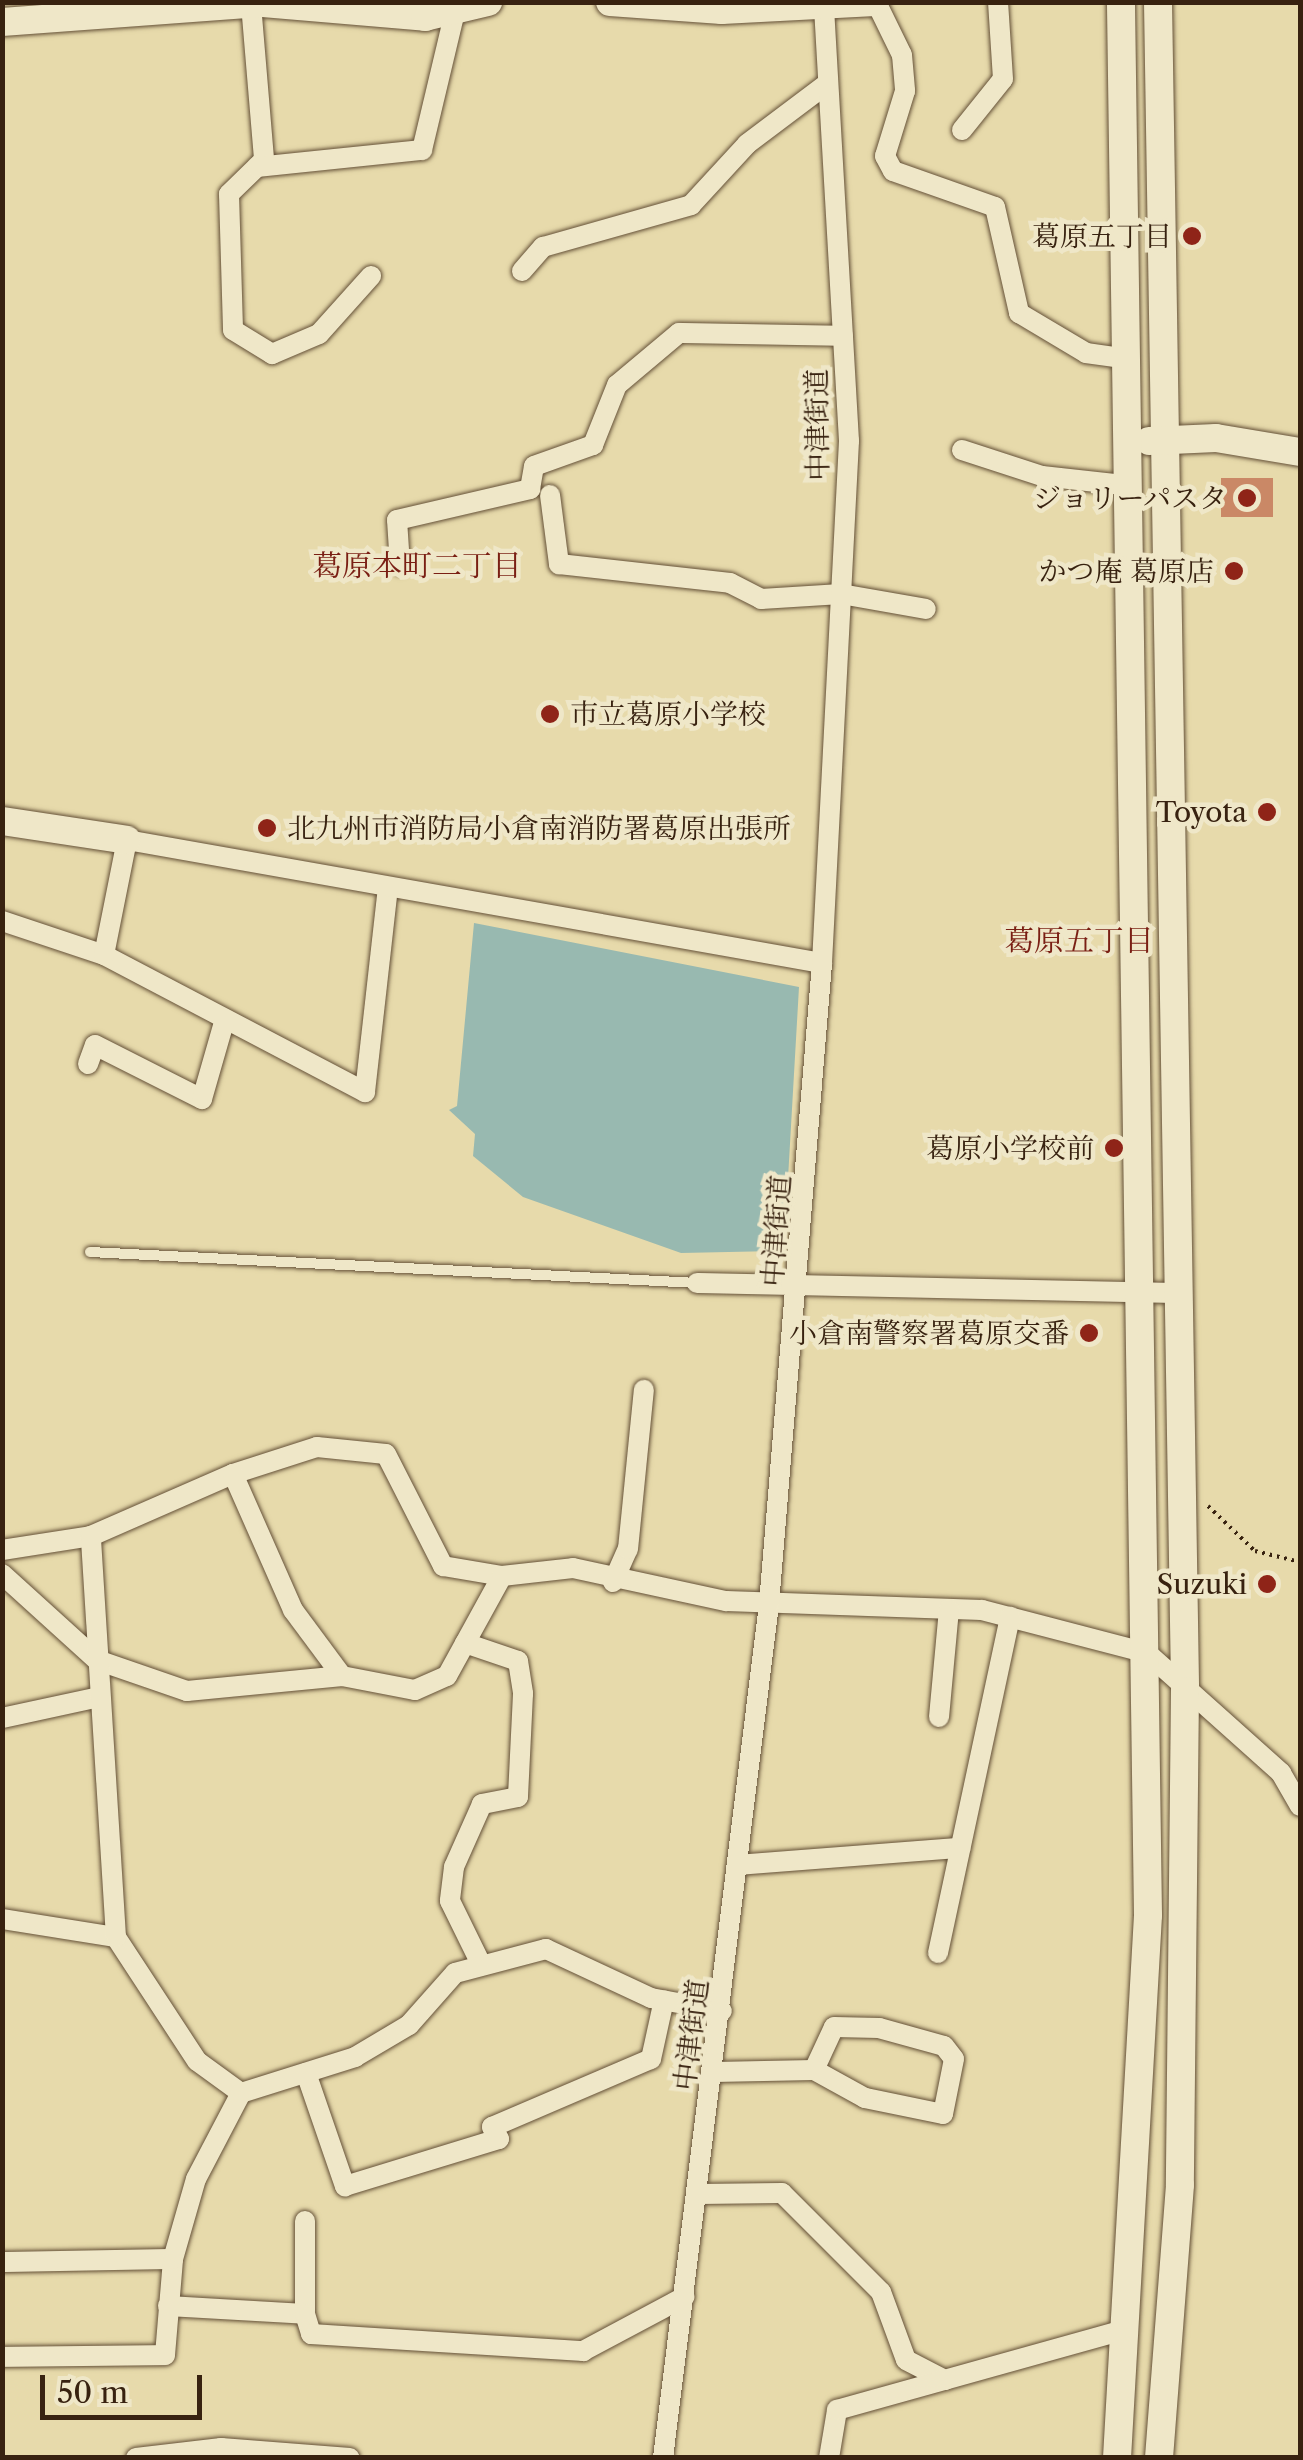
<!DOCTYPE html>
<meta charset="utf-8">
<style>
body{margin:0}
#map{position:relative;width:1303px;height:2460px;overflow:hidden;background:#e7daab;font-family:"Libre Caslon Text","Noto Serif JP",serif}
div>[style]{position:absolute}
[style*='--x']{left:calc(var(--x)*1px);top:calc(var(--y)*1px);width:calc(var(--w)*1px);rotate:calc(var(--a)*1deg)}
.water>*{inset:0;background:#98b9b0}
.building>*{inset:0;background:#ca8866;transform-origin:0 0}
.path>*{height:4px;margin-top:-2px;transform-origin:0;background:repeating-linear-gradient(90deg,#382210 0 2.5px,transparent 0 7.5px)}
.roads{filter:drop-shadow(0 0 2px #645037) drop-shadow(0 0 2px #645037)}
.lane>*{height:10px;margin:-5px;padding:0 5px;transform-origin:5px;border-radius:5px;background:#efe7c8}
.street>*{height:20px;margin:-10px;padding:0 10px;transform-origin:10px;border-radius:10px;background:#efe7c8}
.secondary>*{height:28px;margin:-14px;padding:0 14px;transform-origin:14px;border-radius:14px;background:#efe7c8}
.dots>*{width:28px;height:28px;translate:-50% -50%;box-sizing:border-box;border:5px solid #efe7c8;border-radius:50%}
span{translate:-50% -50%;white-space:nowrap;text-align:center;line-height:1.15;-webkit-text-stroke:9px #efe7c8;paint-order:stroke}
.poi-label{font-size:28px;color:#382210}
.right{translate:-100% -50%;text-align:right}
.left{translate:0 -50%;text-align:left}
.street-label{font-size:28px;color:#382210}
.neighbourhood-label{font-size:30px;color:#7a1f14}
.frame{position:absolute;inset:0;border:5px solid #382210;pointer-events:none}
.scale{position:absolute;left:40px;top:2375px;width:162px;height:45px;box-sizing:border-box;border:5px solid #382210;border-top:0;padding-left:12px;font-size:30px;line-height:35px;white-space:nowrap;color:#382210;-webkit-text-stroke:8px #efe7c8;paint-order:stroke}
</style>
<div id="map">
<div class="water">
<div style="clip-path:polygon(474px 923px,799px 987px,787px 1196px,773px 1251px,681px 1253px,523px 1197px,473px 1156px,475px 1134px,449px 1110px,457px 1106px)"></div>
</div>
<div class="building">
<div style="left:1221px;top:478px;width:52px;height:39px"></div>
</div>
<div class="path">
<div style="--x:1208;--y:1506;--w:65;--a:43.8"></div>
<div style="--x:1255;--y:1551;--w:46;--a:13.7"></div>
</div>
<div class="roads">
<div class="lane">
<div style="--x:90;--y:1252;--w:608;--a:2.92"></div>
</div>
<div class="street">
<div style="--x:876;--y:2;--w:59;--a:63.9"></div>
<div style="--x:902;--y:55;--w:36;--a:85"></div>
<div style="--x:905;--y:91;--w:68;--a:107.1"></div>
<div style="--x:885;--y:156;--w:17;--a:62"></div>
<div style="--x:893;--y:171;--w:108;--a:19.4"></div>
<div style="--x:995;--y:207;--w:109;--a:77.2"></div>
<div style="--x:1019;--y:313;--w:78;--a:30.8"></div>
<div style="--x:1086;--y:353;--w:37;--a:8"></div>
<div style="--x:251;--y:4;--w:157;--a:85.2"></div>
<div style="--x:264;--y:160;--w:49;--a:135.8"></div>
<div style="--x:229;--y:194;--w:136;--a:88.3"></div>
<div style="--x:233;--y:330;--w:46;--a:31.6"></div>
<div style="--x:272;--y:354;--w:51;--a:-23.1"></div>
<div style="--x:319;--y:334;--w:78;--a:-48.1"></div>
<div style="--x:962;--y:130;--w:65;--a:-51.2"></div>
<div style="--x:1003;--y:79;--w:77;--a:-93.7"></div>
<div style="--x:257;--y:167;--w:166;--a:-5.9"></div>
<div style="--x:422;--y:150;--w:143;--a:-76.6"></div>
<div style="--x:522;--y:271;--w:32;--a:-49"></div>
<div style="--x:543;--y:247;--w:154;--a:-15.8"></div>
<div style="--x:691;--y:205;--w:83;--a:-47.4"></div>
<div style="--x:747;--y:144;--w:101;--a:-37"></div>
<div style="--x:962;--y:450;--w:84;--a:18"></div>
<div style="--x:1042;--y:476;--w:82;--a:6.3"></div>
<div style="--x:550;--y:495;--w:70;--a:82.6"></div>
<div style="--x:559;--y:564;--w:172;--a:6.3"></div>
<div style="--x:730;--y:583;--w:35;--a:27"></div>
<div style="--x:761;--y:599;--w:80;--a:-3.6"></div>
<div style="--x:841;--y:594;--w:86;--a:10"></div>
<div style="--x:400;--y:565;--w:45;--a:-93.8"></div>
<div style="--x:397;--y:520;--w:137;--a:-13.1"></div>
<div style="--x:530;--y:489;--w:23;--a:-80"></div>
<div style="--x:534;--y:466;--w:63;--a:-19.6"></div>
<div style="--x:593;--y:445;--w:65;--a:-68.2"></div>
<div style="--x:617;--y:385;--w:81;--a:-40"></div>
<div style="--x:679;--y:333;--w:164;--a:1"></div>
<div style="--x:2;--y:921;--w:108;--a:18.4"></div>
<div style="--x:104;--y:955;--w:295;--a:27.7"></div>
<div style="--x:365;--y:1092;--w:206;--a:-83.6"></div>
<div style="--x:104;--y:955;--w:117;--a:-78.7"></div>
<div style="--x:127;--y:840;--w:706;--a:10.04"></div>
<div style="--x:88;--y:1064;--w:20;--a:-70"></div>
<div style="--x:95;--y:1045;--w:120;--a:26.8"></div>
<div style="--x:202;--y:1099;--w:83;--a:-74"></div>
<div style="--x:697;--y:1283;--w:480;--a:1.2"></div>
<div style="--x:233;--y:1474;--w:88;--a:-17.8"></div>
<div style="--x:317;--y:1447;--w:69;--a:5.8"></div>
<div style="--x:386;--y:1454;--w:126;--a:63"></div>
<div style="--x:443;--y:1566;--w:60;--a:9.6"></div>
<div style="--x:2;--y:1550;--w:90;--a:-8.9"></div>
<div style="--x:2;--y:1574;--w:128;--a:42.2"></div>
<div style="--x:97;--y:1660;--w:95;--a:19"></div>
<div style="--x:187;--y:1691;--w:156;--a:-5.5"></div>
<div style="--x:342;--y:1676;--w:74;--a:10.9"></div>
<div style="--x:415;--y:1690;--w:35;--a:-24"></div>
<div style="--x:447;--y:1676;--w:114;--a:-61.2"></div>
<div style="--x:502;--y:1576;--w:71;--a:-6.4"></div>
<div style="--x:573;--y:1568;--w:157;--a:12.2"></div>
<div style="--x:726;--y:1601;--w:256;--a:2"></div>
<div style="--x:982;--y:1610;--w:171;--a:14.6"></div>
<div style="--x:1147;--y:1653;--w:180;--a:41.8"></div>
<div style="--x:1281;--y:1773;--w:38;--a:60"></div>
<div style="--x:613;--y:1582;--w:36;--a:-66"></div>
<div style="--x:628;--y:1549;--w:160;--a:-84.3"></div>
<div style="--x:465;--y:1643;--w:56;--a:18.8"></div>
<div style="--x:518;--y:1661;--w:33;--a:81"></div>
<div style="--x:523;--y:1694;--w:103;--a:92.8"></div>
<div style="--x:518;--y:1797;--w:37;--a:169"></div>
<div style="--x:482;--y:1804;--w:69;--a:114"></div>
<div style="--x:454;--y:1867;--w:34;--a:97"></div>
<div style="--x:450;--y:1901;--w:70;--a:63.8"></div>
<div style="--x:939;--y:1717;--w:108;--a:-84.7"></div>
<div style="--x:2;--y:1718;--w:99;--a:-12.2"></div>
<div style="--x:737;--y:1865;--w:224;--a:-4.4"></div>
<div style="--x:2;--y:1919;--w:115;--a:9"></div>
<div style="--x:938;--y:1953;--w:344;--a:-77.9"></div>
<div style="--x:714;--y:2072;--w:100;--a:-1.1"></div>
<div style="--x:814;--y:2070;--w:47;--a:-65.1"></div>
<div style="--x:834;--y:2027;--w:45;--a:1.3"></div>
<div style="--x:879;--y:2028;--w:67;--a:15.5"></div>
<div style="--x:944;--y:2046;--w:16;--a:52"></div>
<div style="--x:954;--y:2059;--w:56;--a:101.3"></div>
<div style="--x:943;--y:2114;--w:80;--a:-168.4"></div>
<div style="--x:865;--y:2098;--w:58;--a:-151.2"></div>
<div style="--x:306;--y:2073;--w:120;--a:71"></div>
<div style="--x:345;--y:2186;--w:161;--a:-17"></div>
<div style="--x:499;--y:2139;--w:14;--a:-120"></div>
<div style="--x:492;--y:2127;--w:173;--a:-23.2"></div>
<div style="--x:651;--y:2059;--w:60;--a:-77.6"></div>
<div style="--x:241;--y:2093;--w:54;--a:-144"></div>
<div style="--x:197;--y:2061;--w:148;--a:-123.2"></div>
<div style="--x:116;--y:1937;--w:402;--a:-93.6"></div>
<div style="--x:91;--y:1536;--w:155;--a:-23.6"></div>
<div style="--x:233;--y:1474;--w:149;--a:66.2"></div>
<div style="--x:293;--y:1610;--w:82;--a:53.4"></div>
<div style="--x:699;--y:2194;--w:83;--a:-0.7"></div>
<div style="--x:782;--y:2193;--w:140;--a:45"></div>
<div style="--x:881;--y:2292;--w:72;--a:69.8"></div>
<div style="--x:906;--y:2360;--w:44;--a:27.1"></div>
<div style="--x:305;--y:2221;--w:93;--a:90"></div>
<div style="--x:2;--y:2262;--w:171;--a:-1"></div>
<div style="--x:168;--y:2306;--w:137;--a:3.3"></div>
<div style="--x:305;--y:2314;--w:21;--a:73"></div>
<div style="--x:311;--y:2334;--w:273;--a:3.6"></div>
<div style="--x:583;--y:2351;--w:115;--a:-28.1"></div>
<div style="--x:2;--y:2357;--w:163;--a:-0.7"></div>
<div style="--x:165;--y:2355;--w:96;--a:-85.2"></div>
<div style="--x:173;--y:2259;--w:83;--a:-74"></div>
<div style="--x:196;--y:2179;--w:97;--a:-62.4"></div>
<div style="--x:241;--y:2093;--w:120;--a:-17.5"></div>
<div style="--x:355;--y:2057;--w:63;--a:-30.7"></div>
<div style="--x:409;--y:2025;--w:69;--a:-48.5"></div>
<div style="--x:455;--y:1973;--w:94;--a:-14.8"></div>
<div style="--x:546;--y:1949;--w:116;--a:25"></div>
<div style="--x:651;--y:1998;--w:72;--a:10.4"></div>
<div style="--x:136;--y:2458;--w:86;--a:-6.7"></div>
<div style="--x:221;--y:2448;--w:129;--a:4.4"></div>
<div style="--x:663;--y:2458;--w:861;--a:-82.92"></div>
<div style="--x:769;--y:1604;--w:643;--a:-85.27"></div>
<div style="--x:822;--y:963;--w:523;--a:-87.04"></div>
<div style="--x:849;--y:441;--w:440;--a:-93.3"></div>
<div style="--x:829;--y:2458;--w:49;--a:-80.5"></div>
<div style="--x:837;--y:2410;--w:301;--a:-15.6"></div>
</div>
<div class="secondary">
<div style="--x:610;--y:2;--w:112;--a:4.1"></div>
<div style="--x:722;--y:10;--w:153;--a:-3"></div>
<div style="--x:1158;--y:2;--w:1689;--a:89.08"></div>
<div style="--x:1185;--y:1691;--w:494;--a:90.6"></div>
<div style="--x:1180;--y:2185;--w:274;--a:94.4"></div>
<div style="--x:2;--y:22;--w:262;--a:-4.2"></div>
<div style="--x:263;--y:3;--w:163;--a:4.9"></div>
<div style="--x:425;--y:17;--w:65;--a:-13.4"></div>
<div style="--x:1149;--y:441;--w:67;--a:-2.6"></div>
<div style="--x:1216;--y:438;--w:85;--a:9.5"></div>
<div style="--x:2;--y:821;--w:126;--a:8.6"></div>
<div style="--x:1117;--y:2458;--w:544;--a:-86.73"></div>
<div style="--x:1148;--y:1915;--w:1913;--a:-90.81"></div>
</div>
</div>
<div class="dots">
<div style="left:1192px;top:236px;background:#8f2418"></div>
<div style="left:1247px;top:498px;background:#8f2418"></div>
<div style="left:1234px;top:571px;background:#8f2418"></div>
<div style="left:550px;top:714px;background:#8f2418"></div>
<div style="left:1267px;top:812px;background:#8f2418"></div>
<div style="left:267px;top:828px;background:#8f2418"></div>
<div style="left:1114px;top:1148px;background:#8f2418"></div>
<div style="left:1089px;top:1333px;background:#8f2418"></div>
<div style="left:1267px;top:1584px;background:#8f2418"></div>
</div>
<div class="poi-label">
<span class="right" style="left:1172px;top:236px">葛原五丁目</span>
<span class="right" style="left:1227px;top:498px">ジョリーパスタ</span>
<span class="right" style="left:1214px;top:571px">かつ庵 葛原店</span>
<span class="left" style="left:570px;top:714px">市立葛原小学校</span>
<span class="right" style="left:1247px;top:812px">Toyota</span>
<span class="left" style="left:287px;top:828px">北九州市消防局小倉南消防署葛原出張所</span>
<span class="right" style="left:1094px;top:1148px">葛原小学校前</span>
<span class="right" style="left:1069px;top:1333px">小倉南警察署葛原交番</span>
<span class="right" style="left:1247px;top:1584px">Suzuki</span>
</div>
<div class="street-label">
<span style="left:817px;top:425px;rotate:-91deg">中津街道</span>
<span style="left:776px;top:1231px;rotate:-86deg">中津街道</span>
<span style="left:691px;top:2035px;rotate:-83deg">中津街道</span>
</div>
<div class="neighbourhood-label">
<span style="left:417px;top:566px">葛原本町二丁目</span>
<span style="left:1079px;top:941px">葛原五丁目</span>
</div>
<div class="frame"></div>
<div class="scale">50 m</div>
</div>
